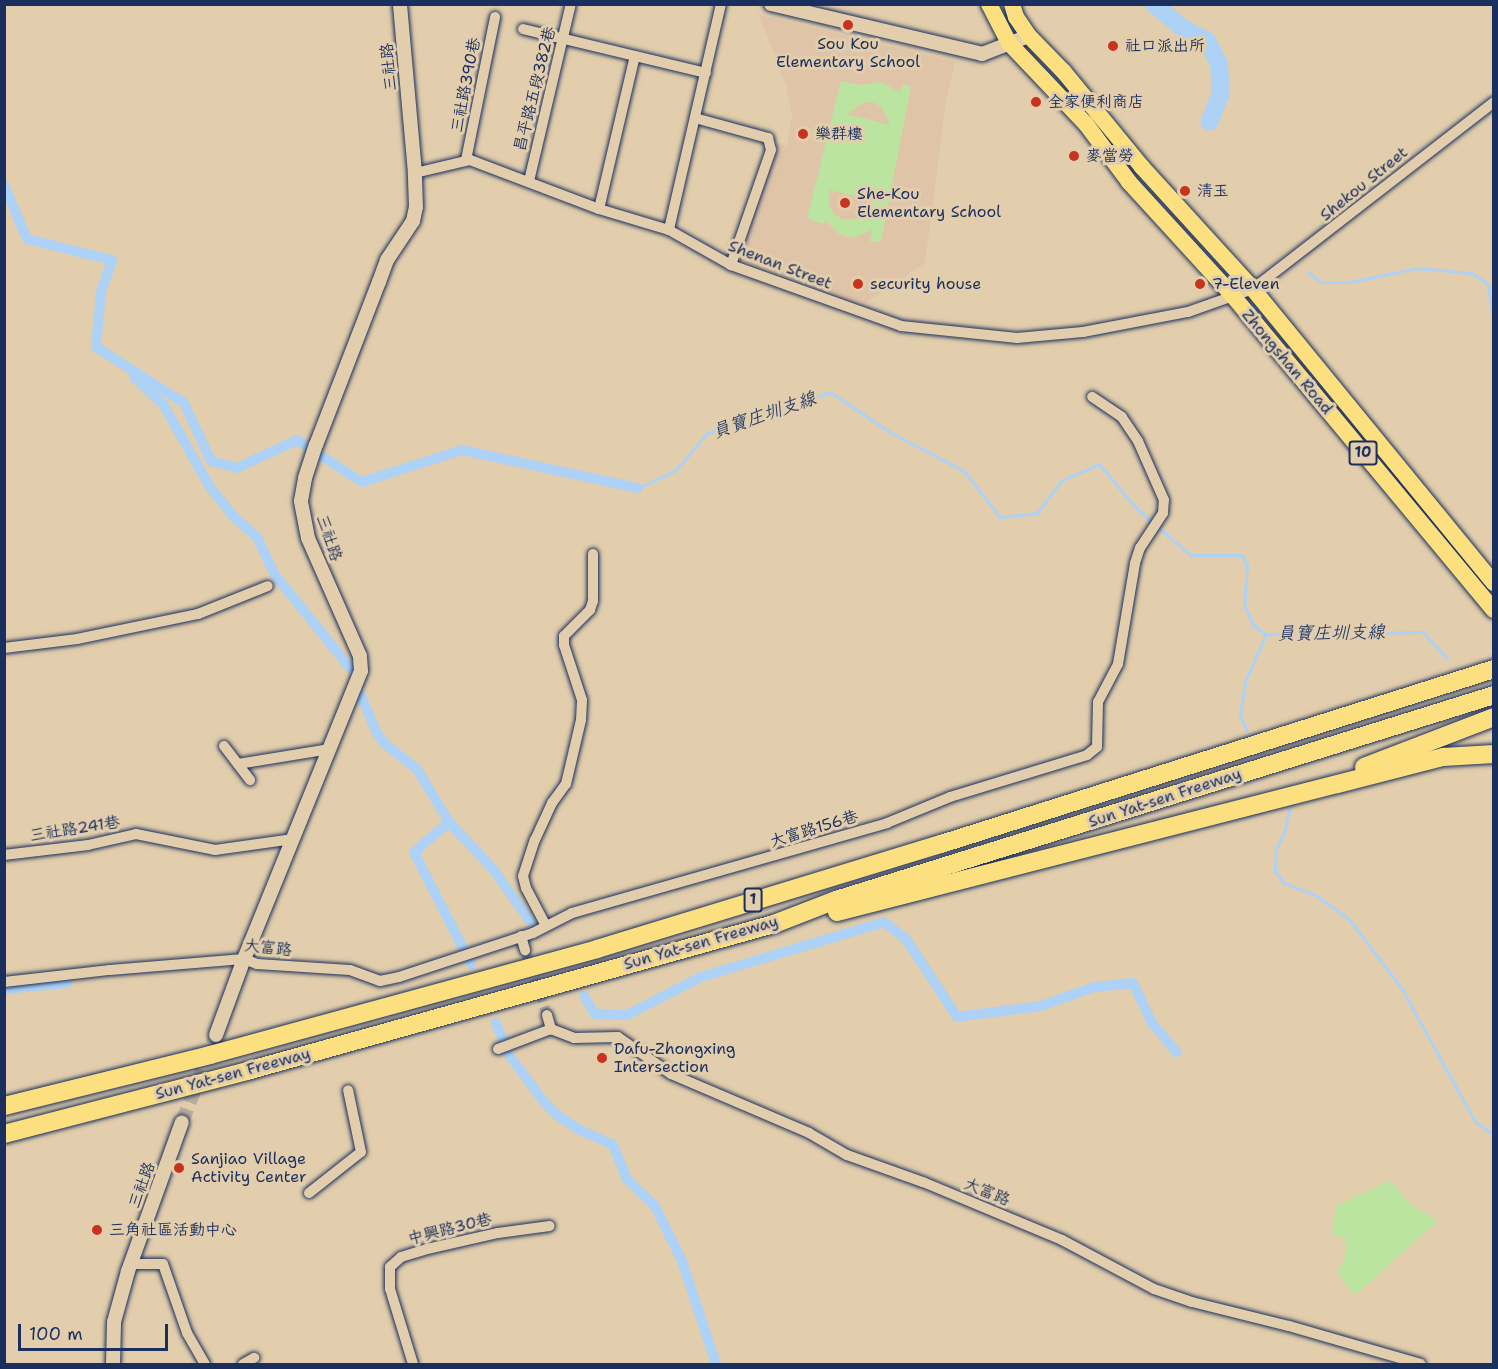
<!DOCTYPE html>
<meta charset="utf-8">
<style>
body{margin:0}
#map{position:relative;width:1498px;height:1369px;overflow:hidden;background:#e2ceac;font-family:"Shantell Sans","LXGW WenKai TC",sans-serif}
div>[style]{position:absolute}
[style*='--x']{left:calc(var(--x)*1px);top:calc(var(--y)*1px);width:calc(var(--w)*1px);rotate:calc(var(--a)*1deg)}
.built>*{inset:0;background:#e0c4a8}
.green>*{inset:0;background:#bbe4a0}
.stream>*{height:3px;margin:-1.5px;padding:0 1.5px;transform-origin:1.5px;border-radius:1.5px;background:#add2f6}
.canal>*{height:10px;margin:-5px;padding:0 5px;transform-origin:5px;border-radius:5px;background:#add2f6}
.river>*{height:18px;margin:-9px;padding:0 9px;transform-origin:9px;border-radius:9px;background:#add2f6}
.street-tunnel>*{height:10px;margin-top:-5px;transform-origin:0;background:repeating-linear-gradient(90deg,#baae9c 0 10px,transparent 0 15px)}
.secondary-tunnel>*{height:14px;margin-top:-7px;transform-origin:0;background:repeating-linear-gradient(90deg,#baae9c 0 14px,transparent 0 21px)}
.roads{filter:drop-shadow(0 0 2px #1b2f5e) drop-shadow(0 0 2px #1b2f5e)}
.street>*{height:10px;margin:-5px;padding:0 5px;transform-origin:5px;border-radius:5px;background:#e2ceac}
.secondary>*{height:14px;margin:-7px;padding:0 7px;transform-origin:7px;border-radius:7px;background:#e2ceac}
.primary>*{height:16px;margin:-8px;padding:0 8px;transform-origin:8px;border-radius:8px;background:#fce080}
.highway>*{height:18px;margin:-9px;padding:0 9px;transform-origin:9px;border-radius:9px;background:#fce080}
.dots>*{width:16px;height:16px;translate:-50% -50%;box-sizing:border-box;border:3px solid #e2ceac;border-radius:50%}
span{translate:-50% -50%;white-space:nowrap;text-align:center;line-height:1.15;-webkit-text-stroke:6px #e2ceac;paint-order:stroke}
.shield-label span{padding:2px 4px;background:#e2ceac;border:2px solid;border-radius:4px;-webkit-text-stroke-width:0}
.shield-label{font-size:15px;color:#1b2f5e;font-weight:700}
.poi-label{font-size:16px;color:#1b2f5e}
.left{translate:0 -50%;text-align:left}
.street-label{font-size:16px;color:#1b2f5e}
.water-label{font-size:18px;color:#2a3f6d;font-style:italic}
.frame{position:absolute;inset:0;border:6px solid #1b2f5e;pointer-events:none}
.scale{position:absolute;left:18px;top:1324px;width:150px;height:27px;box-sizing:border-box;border:3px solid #1b2f5e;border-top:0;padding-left:8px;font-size:18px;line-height:21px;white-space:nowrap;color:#1b2f5e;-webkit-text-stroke:4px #e2ceac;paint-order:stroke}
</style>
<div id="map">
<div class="built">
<div style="clip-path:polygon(759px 15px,955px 62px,946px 101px,925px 263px,865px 303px,739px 260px,777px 143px,787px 146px,792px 115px,786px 85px)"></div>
</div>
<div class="green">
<div style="clip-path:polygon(evenodd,841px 81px,859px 85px,880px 82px,900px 92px,902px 84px,911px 87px,881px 242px,870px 242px,872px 230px,853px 238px,839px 234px,825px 220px,823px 224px,807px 218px,841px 81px,865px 102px,875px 103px,883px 109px,890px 125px,847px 114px,865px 102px,841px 81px,829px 190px,873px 200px,872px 204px,862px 218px,844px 220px,834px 214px,829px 204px,829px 190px)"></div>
<div style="clip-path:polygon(1390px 1180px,1409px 1203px,1438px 1221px,1355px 1295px,1337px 1273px,1345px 1256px,1347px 1240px,1332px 1234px,1336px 1206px)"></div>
</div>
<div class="stream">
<div style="--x:1308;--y:272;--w:16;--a:38"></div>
<div style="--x:1321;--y:282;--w:29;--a:0"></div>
<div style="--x:1350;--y:282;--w:68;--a:-11.8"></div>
<div style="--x:1417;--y:268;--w:55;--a:5.2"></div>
<div style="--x:1472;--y:273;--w:19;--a:35"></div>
<div style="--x:1488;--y:284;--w:42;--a:81.9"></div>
<div style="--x:638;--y:488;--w:42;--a:-25.3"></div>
<div style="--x:676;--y:470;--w:48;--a:-50"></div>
<div style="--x:707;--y:433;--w:130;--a:-18.4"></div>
<div style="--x:830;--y:392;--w:70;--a:33.9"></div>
<div style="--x:888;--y:431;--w:86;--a:27.8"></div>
<div style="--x:964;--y:471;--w:58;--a:52"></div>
<div style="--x:1000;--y:517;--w:37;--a:-6"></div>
<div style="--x:1037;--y:513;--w:40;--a:-53"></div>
<div style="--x:1061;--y:481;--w:42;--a:-24.1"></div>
<div style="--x:1099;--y:464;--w:57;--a:49.9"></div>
<div style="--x:1136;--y:508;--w:72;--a:41"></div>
<div style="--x:1190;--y:555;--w:52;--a:0"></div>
<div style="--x:1242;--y:555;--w:11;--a:63"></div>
<div style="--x:1247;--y:565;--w:39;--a:94"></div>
<div style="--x:1244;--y:604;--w:23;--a:67"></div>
<div style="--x:1253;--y:625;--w:16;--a:35"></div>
<div style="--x:1266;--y:634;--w:157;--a:-0.7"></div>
<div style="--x:1423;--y:632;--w:36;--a:48"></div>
<div style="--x:1247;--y:731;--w:17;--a:-114"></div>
<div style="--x:1240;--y:715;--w:36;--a:-81"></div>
<div style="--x:1246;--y:679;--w:49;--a:-66"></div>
<div style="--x:1290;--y:807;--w:27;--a:103"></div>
<div style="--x:1284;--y:833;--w:18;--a:117"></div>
<div style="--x:1276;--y:849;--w:22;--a:93"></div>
<div style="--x:1275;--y:871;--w:15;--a:53"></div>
<div style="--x:1284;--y:883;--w:33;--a:21"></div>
<div style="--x:1315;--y:895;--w:42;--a:35.2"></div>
<div style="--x:1349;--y:919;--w:88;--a:52.9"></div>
<div style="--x:1402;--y:989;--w:152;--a:61.2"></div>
<div style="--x:1475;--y:1122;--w:23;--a:34"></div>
</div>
<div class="canal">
<div style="--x:4;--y:185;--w:59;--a:66.9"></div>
<div style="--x:27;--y:239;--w:88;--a:13.9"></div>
<div style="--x:112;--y:260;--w:34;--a:109"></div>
<div style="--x:101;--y:292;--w:55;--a:95.2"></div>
<div style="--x:96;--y:347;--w:104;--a:32.5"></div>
<div style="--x:184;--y:403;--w:64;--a:65"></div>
<div style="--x:211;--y:461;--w:27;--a:15"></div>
<div style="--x:237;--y:468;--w:66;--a:-25"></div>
<div style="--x:297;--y:440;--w:77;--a:32.9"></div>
<div style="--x:362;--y:482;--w:105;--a:-17.7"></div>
<div style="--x:462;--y:450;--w:180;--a:12.2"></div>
<div style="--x:134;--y:377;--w:40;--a:43"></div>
<div style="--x:163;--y:404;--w:95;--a:60.5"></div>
<div style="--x:210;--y:487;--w:38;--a:51"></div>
<div style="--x:234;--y:517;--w:30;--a:41"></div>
<div style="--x:257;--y:537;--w:42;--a:64.7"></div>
<div style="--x:275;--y:575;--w:119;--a:51.1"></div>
<div style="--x:360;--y:694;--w:43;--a:66.4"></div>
<div style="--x:377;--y:733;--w:14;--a:54"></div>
<div style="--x:385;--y:744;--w:41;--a:38"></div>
<div style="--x:417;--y:769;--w:62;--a:58.9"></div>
<div style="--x:449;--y:822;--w:64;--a:46.9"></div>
<div style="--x:493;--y:869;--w:64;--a:54.6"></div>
<div style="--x:449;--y:822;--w:46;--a:139.4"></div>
<div style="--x:414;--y:852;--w:126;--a:63"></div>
<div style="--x:4;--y:989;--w:63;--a:-5.4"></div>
<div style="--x:584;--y:996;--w:21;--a:59"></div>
<div style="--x:595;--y:1014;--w:32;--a:2"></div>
<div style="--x:627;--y:1015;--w:83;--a:-27.2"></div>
<div style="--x:701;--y:977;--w:191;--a:-16.7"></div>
<div style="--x:884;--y:922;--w:28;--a:38"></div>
<div style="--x:906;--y:939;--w:93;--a:56.8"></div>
<div style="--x:957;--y:1017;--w:84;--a:-7.5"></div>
<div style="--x:1040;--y:1006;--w:58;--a:-19.1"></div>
<div style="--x:1095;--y:987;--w:38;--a:-6"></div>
<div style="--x:1133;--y:983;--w:44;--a:64.6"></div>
<div style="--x:1152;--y:1023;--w:38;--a:50"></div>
<div style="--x:496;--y:1023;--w:18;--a:68"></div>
<div style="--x:509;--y:1055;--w:59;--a:53.3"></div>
<div style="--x:544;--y:1102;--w:18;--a:45"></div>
<div style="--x:557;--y:1115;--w:27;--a:33"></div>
<div style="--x:580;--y:1130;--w:36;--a:24"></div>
<div style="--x:613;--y:1145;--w:37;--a:68"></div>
<div style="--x:627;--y:1179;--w:39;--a:44"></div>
<div style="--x:655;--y:1206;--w:61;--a:63.9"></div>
<div style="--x:682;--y:1261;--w:108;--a:71.7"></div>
</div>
<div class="river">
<div style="--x:1154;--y:4;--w:39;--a:40"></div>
<div style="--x:1184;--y:29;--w:26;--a:28"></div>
<div style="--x:1207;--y:41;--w:26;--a:62"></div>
<div style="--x:1219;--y:64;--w:29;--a:86"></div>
<div style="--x:1221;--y:93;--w:31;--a:112"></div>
</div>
<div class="street-tunnel">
<div style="--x:525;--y:950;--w:69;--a:71.3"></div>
</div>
<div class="secondary-tunnel">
<div style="--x:182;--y:1122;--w:93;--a:-68.7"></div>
</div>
<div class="roads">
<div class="street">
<div style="--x:721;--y:4;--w:232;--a:103"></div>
<div style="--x:669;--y:230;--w:71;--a:29.4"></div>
<div style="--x:731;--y:265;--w:181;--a:19.7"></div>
<div style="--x:901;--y:326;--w:117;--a:5.9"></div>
<div style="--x:1017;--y:338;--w:66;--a:-5.2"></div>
<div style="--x:1083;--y:332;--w:107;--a:-10.8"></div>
<div style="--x:1188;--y:312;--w:69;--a:-19.5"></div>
<div style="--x:1253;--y:289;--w:305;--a:-37.8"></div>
<div style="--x:523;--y:29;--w:188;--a:13.5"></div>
<div style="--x:695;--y:118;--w:76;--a:15.3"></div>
<div style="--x:768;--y:138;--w:12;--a:76"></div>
<div style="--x:771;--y:150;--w:122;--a:109.2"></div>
<div style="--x:466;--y:160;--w:146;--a:-78.5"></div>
<div style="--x:415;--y:173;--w:57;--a:-13.3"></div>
<div style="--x:470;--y:160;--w:138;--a:20.8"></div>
<div style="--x:599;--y:209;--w:73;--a:16.7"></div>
<div style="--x:529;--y:181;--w:182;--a:-76.7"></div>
<div style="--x:599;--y:209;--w:157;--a:-76.8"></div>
<div style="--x:4;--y:648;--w:74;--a:-7"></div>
<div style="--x:77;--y:639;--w:124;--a:-11.7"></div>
<div style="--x:198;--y:614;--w:75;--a:-21.8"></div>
<div style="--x:224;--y:746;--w:43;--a:52.6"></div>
<div style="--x:238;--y:764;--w:93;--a:-9.3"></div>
<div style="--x:4;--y:855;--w:85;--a:-6.8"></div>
<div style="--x:88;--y:845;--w:49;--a:-12.9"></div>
<div style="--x:136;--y:834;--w:81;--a:11.4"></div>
<div style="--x:215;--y:850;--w:79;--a:-8"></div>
<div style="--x:545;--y:924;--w:41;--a:-117.8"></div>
<div style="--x:526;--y:888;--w:12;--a:-104"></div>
<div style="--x:523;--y:876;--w:38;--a:-72"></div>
<div style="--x:535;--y:840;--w:41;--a:-65.3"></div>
<div style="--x:552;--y:803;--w:24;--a:-54"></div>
<div style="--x:566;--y:784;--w:66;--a:-76.8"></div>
<div style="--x:581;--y:720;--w:20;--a:-87"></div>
<div style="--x:582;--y:700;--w:58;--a:-108.1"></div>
<div style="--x:564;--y:645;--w:9;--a:-90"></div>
<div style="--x:564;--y:636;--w:37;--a:-45"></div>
<div style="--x:590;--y:610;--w:9;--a:-72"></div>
<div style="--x:593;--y:601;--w:47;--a:-90"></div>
<div style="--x:521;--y:936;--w:15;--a:74"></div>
<div style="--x:4;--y:982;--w:107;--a:-6.5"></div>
<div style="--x:110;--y:970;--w:134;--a:-4.7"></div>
<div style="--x:244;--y:959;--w:14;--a:21"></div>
<div style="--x:257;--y:964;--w:93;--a:3.7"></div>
<div style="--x:350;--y:970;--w:32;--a:20"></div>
<div style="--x:380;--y:981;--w:19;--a:-12"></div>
<div style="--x:399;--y:977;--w:141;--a:-18.2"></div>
<div style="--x:533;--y:933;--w:44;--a:-27.1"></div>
<div style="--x:572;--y:913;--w:328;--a:-15.9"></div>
<div style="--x:887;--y:823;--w:68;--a:-22.4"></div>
<div style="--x:950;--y:797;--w:143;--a:-17"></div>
<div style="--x:1087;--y:755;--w:13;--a:-39"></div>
<div style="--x:1097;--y:747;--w:45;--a:-88.7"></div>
<div style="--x:1098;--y:702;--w:43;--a:-62.2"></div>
<div style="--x:1118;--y:664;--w:102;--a:-80.4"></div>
<div style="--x:1135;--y:563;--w:16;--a:-72"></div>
<div style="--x:1140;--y:548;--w:42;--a:-56.7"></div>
<div style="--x:1163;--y:513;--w:13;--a:-86"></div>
<div style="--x:1164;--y:500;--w:64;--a:-113.8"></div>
<div style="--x:1138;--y:441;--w:29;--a:-124"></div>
<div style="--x:1122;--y:417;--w:36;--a:-146"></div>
<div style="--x:547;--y:1015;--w:15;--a:74"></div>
<div style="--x:498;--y:1049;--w:57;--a:-20.7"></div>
<div style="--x:551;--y:1029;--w:25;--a:21"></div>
<div style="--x:574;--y:1038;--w:44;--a:-1.3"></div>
<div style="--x:618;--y:1037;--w:65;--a:34.9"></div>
<div style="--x:671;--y:1074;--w:150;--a:23.1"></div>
<div style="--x:809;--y:1133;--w:44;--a:30.1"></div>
<div style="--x:847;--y:1155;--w:81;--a:19.6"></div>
<div style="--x:923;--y:1182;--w:151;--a:22.6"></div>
<div style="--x:1062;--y:1240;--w:104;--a:28"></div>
<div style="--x:1154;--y:1289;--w:40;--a:18.9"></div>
<div style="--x:1192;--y:1302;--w:100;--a:13.9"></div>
<div style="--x:1289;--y:1326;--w:137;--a:16.1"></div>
<div style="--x:309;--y:1193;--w:66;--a:-38.3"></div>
<div style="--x:361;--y:1152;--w:63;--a:-101.8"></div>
<div style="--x:131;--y:1264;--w:32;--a:0"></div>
<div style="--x:163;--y:1264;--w:73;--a:70.8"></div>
<div style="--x:187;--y:1333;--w:36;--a:60"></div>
<div style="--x:243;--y:1364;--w:13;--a:-29"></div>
<div style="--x:413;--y:1364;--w:78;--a:-107"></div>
<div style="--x:390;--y:1289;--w:22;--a:-90"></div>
<div style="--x:390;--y:1267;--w:15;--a:-42"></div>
<div style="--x:401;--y:1257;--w:27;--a:-17"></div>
<div style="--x:427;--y:1249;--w:73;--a:-12.7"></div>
<div style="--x:498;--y:1233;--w:52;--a:-7.7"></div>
</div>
<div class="secondary">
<div style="--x:771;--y:4;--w:217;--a:13.3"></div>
<div style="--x:982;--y:54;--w:50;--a:-21"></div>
<div style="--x:216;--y:1035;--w:81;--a:-69.8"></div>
<div style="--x:244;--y:959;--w:311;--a:-67.9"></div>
<div style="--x:361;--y:671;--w:15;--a:-94"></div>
<div style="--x:360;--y:656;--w:129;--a:-113.8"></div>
<div style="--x:308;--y:538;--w:38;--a:-101"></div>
<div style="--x:301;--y:501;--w:23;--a:-80"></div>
<div style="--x:305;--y:478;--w:35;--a:-72"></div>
<div style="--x:316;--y:445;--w:175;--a:-68.9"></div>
<div style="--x:379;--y:282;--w:23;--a:-70"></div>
<div style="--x:387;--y:260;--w:47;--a:-56.3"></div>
<div style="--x:413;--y:221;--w:14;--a:-78"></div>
<div style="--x:416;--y:207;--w:34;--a:-92"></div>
<div style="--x:415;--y:173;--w:170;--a:-95.1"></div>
<div style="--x:113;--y:1364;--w:42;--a:-88.6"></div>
<div style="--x:114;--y:1322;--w:53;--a:-74.6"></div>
<div style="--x:128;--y:1271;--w:158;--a:-70.1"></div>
</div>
<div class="primary">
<div style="--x:989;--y:4;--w:44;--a:62.9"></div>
<div style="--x:1009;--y:43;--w:112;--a:46.5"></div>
<div style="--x:1086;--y:124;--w:72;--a:53.4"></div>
<div style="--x:1129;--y:182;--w:154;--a:47.6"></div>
<div style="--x:1233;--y:296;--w:408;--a:50.3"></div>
<div style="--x:1012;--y:4;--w:14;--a:73"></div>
<div style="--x:1016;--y:17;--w:23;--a:56"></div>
<div style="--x:1029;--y:36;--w:50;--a:45.8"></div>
<div style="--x:1064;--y:72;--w:123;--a:50.6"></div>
<div style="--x:1142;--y:167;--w:165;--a:47.7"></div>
<div style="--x:1253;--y:289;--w:380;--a:50.7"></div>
</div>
<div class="highway">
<div style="--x:1364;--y:767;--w:139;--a:-21"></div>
<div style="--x:837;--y:912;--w:626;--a:-14.35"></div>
<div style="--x:1443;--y:757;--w:51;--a:-3.4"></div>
<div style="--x:4;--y:1106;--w:212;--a:-13.9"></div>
<div style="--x:210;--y:1055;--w:401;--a:-15.3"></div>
<div style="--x:597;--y:949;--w:360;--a:-17"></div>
<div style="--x:941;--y:844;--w:580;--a:-17.56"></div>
<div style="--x:4;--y:1134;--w:251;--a:-14.5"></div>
<div style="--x:247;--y:1071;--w:547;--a:-15.59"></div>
<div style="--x:774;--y:924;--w:66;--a:-21.2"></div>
<div style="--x:836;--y:900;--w:689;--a:-17.3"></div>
</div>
</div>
<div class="dots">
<div style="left:848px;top:25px;background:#c8321e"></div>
<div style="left:1113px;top:46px;background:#c8321e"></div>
<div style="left:1036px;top:102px;background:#c8321e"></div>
<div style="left:803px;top:134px;background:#c8321e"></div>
<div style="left:1074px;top:156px;background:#c8321e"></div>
<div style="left:1185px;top:191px;background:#c8321e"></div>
<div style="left:845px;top:203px;background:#c8321e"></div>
<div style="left:858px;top:284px;background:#c8321e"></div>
<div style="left:1200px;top:284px;background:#c8321e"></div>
<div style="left:602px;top:1058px;background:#c8321e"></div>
<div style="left:179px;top:1168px;background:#c8321e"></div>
<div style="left:97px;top:1230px;background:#c8321e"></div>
</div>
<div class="shield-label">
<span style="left:1363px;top:453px">10</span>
<span style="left:753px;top:900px">1</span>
</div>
<div class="poi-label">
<span style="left:848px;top:53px">Sou Kou<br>Elementary School</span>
<span class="left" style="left:1125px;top:46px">社口派出所</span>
<span class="left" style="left:1048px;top:102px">全家便利商店</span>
<span class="left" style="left:815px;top:134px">樂群樓</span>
<span class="left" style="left:1086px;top:156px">麥當勞</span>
<span class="left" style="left:1197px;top:191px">清玉</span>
<span class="left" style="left:857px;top:203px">She-Kou<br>Elementary School</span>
<span class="left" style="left:870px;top:284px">security house</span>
<span class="left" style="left:1212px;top:284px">7-Eleven</span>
<span class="left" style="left:614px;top:1058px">Dafu-Zhongxing<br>Intersection</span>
<span class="left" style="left:191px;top:1168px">Sanjiao Village<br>Activity Center</span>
<span class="left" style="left:109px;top:1230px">三角社區活動中心</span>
</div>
<div class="street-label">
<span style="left:389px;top:67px;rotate:-95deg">三社路</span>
<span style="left:466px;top:85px;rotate:-79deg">三社路390巷</span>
<span style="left:535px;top:89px;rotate:-76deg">昌平路五段382巷</span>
<span style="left:1364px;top:184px;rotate:-39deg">Shekou Street</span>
<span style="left:780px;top:265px;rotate:21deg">Shenan Street</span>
<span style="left:1287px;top:362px;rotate:50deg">Zhongshan Road</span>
<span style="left:329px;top:538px;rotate:71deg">三社路</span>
<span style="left:1165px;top:798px;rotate:-18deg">Sun Yat-sen Freeway</span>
<span style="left:75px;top:829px;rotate:-9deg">三社路241巷</span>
<span style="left:814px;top:829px;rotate:-17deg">大富路156巷</span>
<span style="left:701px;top:943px;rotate:-16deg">Sun Yat-sen Freeway</span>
<span style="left:268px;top:948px;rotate:6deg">大富路</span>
<span style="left:233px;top:1074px;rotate:-15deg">Sun Yat-sen Freeway</span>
<span style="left:142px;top:1185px;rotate:-70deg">三社路</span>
<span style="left:987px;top:1192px;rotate:22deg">大富路</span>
<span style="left:450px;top:1229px;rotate:-14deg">中興路30巷</span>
</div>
<div class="water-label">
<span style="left:764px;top:415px;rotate:-19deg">員寶庄圳支線</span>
<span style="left:1331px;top:633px;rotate:-1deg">員寶庄圳支線</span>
</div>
<div class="frame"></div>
<div class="scale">100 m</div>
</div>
